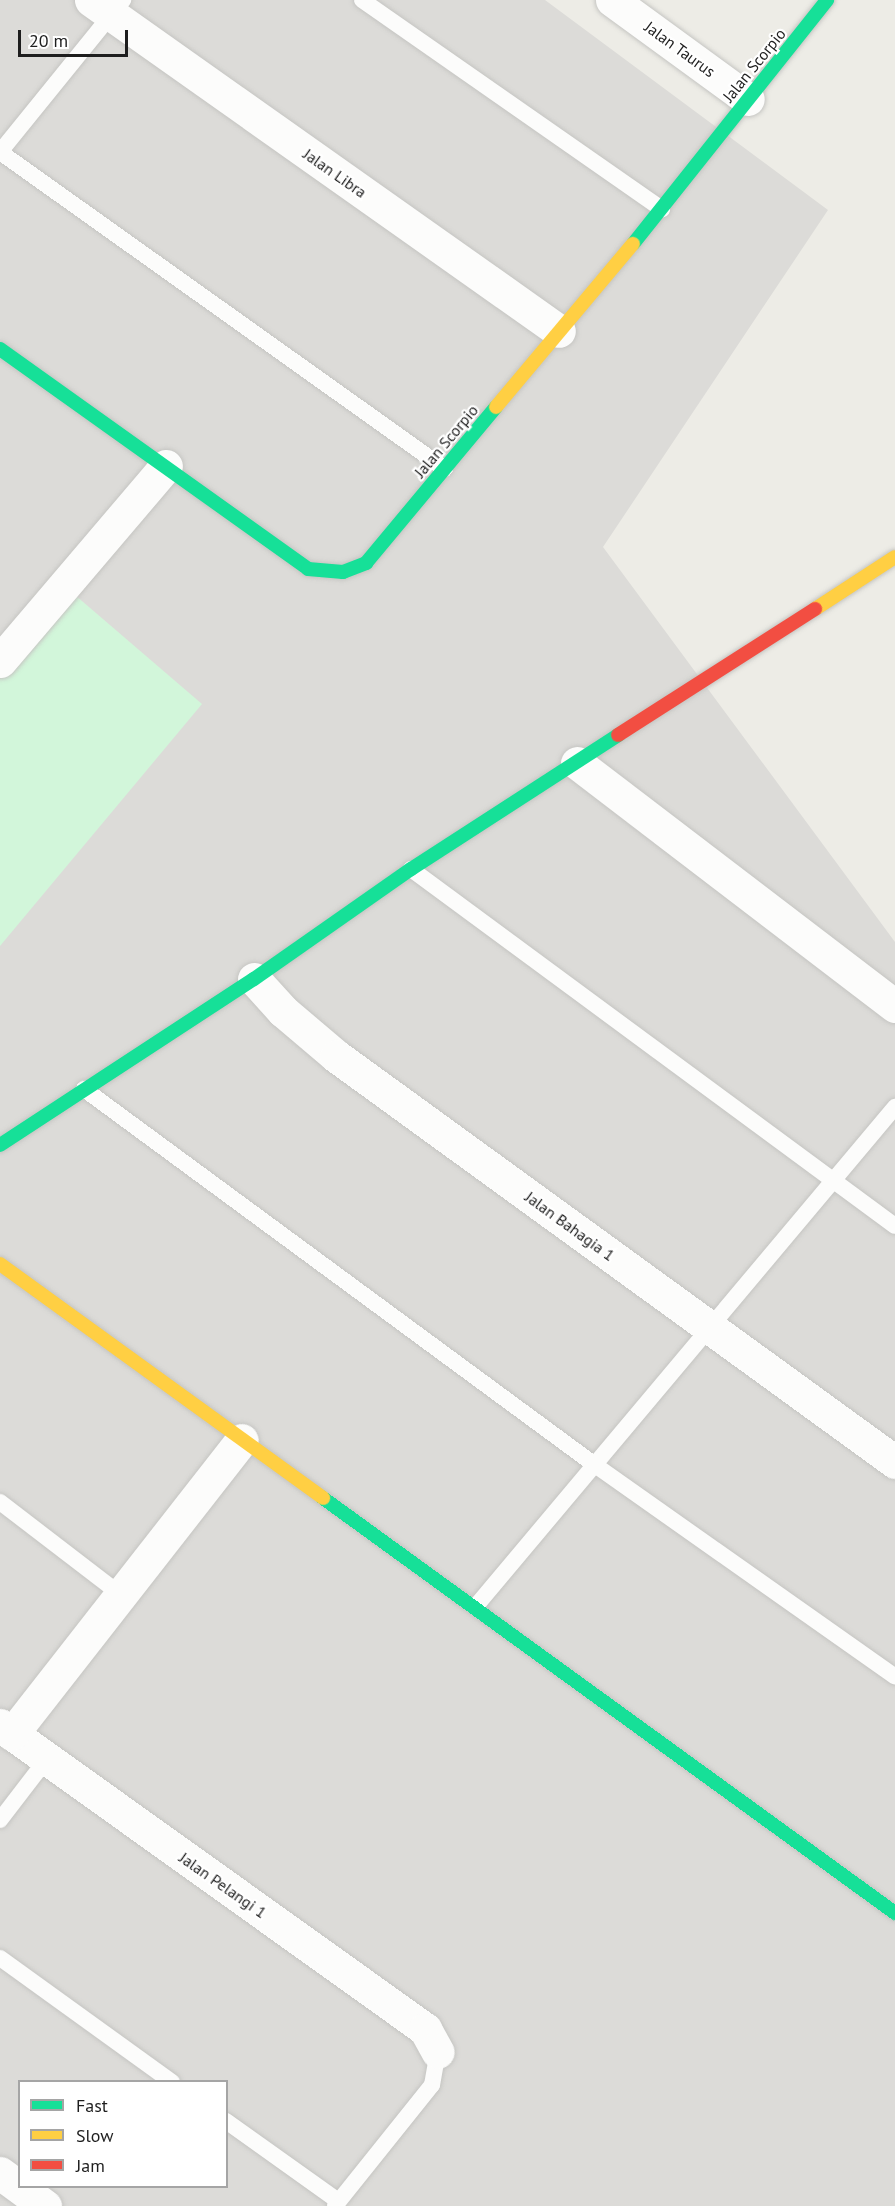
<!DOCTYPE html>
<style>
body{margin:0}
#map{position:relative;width:895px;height:2206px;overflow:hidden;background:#edece6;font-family:"PT Sans",sans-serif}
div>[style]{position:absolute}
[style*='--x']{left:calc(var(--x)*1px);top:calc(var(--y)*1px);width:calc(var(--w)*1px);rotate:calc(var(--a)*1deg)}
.residential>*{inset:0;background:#dcdbd8}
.park>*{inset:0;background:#d2f6da}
.roads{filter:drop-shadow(0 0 2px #c5c5c2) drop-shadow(0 0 2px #c5c5c2)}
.lane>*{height:16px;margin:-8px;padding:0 8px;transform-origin:8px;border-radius:8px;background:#fcfcfb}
.street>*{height:33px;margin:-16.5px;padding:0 16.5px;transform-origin:16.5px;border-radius:16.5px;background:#fcfcfb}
.fast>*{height:14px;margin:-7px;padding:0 7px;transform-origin:7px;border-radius:7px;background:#16e098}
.slow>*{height:14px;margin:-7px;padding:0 7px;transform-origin:7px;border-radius:7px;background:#ffcf43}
.jam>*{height:14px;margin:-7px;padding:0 7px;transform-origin:7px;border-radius:7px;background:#f24e42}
span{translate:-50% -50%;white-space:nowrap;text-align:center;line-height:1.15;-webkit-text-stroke:4.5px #fff;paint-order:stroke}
.street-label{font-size:16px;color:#1e1e1e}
.legend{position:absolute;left:18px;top:2080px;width:210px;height:108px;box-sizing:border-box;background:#fff;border:2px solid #a5a5a5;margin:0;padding:8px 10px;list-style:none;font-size:18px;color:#1e1e1e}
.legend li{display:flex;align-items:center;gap:12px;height:30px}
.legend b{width:30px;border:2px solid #a5a5a5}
.scale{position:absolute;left:18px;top:30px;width:110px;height:27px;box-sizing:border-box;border:3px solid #1e1e1e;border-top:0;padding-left:8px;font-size:18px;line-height:21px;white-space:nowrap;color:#1e1e1e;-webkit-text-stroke:4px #fff;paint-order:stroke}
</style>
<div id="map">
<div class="residential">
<div style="clip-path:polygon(evenodd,0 0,545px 0,828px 210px,603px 547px,895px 942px,895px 2206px,0 2206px,0 0,20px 2082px,226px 2082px,226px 2186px,20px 2186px,20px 2082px)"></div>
</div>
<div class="park">
<div style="clip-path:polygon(54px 577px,202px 704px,0 946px,0 640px)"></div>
</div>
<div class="roads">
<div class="lane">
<div style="--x:362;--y:0;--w:366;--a:34.9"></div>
<div style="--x:0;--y:152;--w:546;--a:35.46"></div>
<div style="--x:0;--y:152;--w:196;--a:-51"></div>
<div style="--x:411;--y:869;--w:601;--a:36.41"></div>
<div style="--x:84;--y:1089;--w:634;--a:36.35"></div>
<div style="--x:595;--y:1465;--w:367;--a:35.2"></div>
<div style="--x:0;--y:1502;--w:153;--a:37.5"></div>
<div style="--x:476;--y:1606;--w:652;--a:-49.98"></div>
<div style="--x:0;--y:1820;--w:76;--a:-52.5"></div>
<div style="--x:0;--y:1958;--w:212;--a:35.8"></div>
<div style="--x:226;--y:2121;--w:138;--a:35.5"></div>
<div style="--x:335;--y:2206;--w:155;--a:-51.3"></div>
<div style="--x:432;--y:2085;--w:34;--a:-80"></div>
</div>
<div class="street">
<div style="--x:91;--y:0;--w:573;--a:35.27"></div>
<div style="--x:612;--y:0;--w:168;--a:36.1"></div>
<div style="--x:0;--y:661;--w:256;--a:-49.6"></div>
<div style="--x:577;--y:763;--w:400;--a:37.4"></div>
<div style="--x:254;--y:979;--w:43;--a:47.8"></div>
<div style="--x:283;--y:1011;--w:70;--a:40.3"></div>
<div style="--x:336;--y:1056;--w:691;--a:35.99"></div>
<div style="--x:0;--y:1725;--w:523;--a:35.58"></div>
<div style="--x:425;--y:2029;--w:26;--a:61"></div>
<div style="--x:12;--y:1734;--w:373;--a:-52"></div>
<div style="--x:0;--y:2173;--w:56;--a:36.3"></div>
</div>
<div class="fast">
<div style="--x:633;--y:244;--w:312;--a:-51.5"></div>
<div style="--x:0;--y:349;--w:379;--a:35.5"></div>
<div style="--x:308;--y:569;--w:35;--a:5"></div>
<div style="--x:343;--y:572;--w:25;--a:-21"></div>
<div style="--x:366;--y:563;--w:203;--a:-50.2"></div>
<div style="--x:0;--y:1145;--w:303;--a:-33.2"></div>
<div style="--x:254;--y:979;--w:192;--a:-35"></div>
<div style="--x:411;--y:869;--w:247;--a:-32.9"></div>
<div style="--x:323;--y:1498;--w:707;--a:35.96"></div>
</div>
<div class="slow">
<div style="--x:496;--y:407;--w:213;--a:-50"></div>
<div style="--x:815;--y:609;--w:95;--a:-33"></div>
<div style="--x:0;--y:1264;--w:399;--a:35.9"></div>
</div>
<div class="jam">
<div style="--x:618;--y:735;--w:234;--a:-32.6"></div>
</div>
</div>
<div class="street-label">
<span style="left:680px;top:49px;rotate:36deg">Jalan Taurus</span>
<span style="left:754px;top:65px;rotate:-51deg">Jalan Scorpio</span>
<span style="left:335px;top:173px;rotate:35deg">Jalan Libra</span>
<span style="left:446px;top:441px;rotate:-50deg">Jalan Scorpio</span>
<span style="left:570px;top:1226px;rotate:36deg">Jalan Bahagia 1</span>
<span style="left:223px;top:1885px;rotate:35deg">Jalan Pelangi 1</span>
</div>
<ul class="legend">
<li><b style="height:8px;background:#16e098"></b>Fast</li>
<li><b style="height:8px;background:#ffcf43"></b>Slow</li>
<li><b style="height:8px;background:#f24e42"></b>Jam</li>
</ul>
<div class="scale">20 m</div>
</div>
